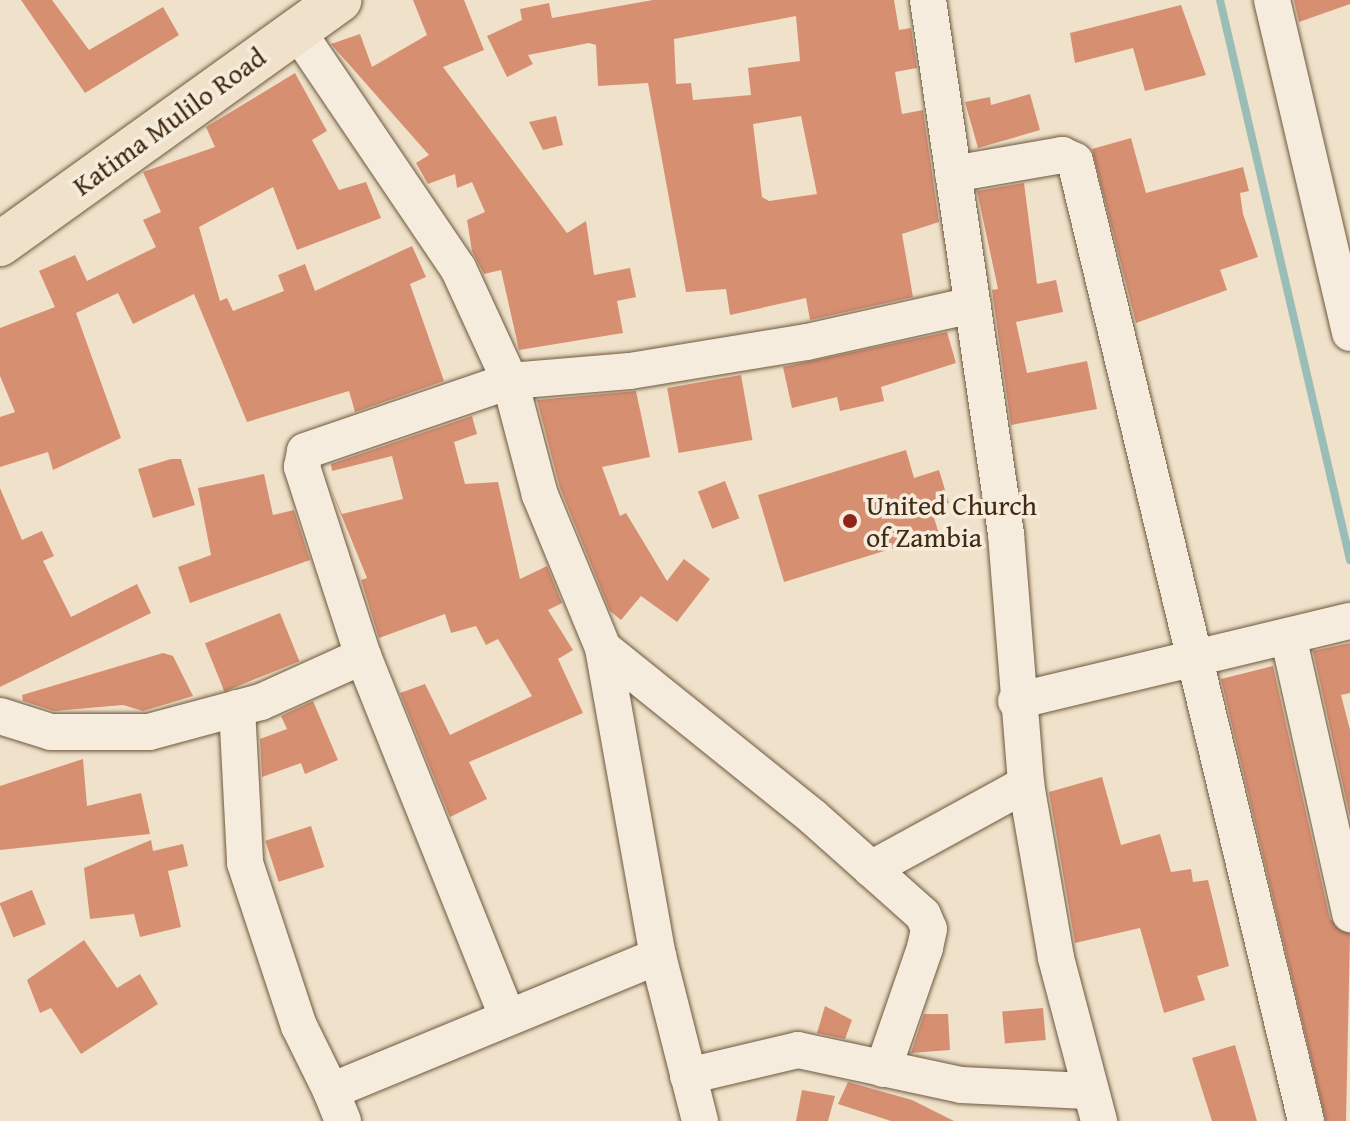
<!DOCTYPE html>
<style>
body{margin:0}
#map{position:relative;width:1350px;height:1121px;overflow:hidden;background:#f0e2ca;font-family:"Gentium Book Plus",serif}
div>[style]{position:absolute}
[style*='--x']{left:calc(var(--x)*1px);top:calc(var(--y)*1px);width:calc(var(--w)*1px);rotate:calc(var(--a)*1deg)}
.stream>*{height:8px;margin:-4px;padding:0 4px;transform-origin:4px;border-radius:4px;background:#9abeb7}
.building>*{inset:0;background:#d78f72;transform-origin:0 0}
.roads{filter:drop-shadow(0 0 2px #6e583e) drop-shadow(0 0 2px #6e583e)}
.minor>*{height:36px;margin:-18px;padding:0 18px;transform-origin:18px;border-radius:18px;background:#f5ecdd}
.major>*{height:44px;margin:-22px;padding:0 22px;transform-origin:22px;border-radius:22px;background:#f0e2ca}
.dots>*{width:22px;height:22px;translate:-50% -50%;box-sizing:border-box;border:4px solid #f5ecdd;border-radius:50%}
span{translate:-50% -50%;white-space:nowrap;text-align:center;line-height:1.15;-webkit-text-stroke:7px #f5ecdd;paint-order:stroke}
.street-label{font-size:28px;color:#422a10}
.poi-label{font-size:28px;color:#422a10}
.left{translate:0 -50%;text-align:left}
</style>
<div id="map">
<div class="stream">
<div style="--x:1220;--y:0;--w:575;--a:76.93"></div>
</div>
<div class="building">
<div style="clip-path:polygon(21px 0,52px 0,89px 50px,163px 7px,179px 35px,85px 93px)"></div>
<div style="clip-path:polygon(413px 0,464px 0,484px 50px,443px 67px,567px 233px,586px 221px,594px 275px,630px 268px,636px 297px,617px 301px,623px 333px,519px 350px,501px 270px,484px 274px,472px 251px,467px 220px,485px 212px,472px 182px,457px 188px,455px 174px,428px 184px,416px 163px,429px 155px,331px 44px,360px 34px,372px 67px,427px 35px)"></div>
<div style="clip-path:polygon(evenodd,653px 0,894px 0,899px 30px,911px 28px,917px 68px,895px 72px,902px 114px,923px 110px,939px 222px,902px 234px,913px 297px,810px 320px,806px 298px,730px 315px,726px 289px,686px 292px,648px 83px,598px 86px,596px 45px,589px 43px,528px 55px,533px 64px,507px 77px,487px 36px,522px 20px,520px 9px,549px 3px,552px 18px,653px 0,796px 16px,800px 61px,748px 68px,751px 95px,693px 100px,691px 83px,676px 84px,674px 39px,796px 16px,653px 0,801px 116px,817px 194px,769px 201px,762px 197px,753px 124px,801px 116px)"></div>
<div style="clip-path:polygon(1294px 0,1350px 0,1350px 4px,1299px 22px)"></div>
<div style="clip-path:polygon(1181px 5px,1206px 75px,1145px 91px,1133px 48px,1075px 63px,1070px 33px)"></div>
<div style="clip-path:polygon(295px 73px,327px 131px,312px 140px,339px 190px,366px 182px,381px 218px,297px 250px,273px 187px,199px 227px,220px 301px,227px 298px,233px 311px,284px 291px,278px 275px,305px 264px,315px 291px,412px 246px,426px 277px,410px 284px,444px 381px,355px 412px,349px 391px,247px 422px,194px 294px,133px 324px,118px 293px,76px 313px,121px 438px,53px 470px,48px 452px,0 467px,0 417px,15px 412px,0 376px,0 328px,55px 307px,39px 271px,75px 255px,87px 281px,156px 247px,143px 220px,161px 212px,143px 172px,215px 147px,206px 127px)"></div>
<div style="clip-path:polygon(1030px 94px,1040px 130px,978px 148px,965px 102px,990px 97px,991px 105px)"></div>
<div style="clip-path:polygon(556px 116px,563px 145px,543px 150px,529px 122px)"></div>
<div style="clip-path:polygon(1131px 138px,1146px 193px,1243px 167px,1249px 191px,1240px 193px,1243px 214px,1258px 257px,1220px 270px,1227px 290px,1136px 323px,1092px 149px)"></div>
<div style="clip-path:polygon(1024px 183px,1037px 284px,1056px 280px,1063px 312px,1016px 322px,1027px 373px,1087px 361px,1097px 409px,1011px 425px,992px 290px,998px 289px,977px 191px)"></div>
<div style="clip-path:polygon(947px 332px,956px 363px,881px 387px,884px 401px,840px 411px,837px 397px,792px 408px,783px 367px)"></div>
<div style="left:741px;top:375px;width:66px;height:75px;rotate:80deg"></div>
<div style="clip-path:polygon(636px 391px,650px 457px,602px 467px,620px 516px,626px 513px,667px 581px,684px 559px,710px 579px,677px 622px,641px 596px,621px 620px,610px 611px,560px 488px,537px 400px)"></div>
<div style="clip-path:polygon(472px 416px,477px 434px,454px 442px,465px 484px,498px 482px,520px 579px,547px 566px,562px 603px,548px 610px,573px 650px,558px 659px,583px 713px,469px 762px,487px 799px,450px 817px,400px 693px,425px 684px,450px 735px,532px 696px,498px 639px,486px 645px,476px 626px,451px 633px,445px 614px,379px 638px,361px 580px,367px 578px,330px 487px,342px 514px,403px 499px,392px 456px,332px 471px,331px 464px)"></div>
<div style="clip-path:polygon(906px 450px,914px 478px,939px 470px,949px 503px,931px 508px,939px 534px,784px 582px,758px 495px)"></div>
<div style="clip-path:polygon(171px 459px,181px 459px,195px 505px,153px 518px,138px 469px)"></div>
<div style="clip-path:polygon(264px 474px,273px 515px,294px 510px,310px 560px,190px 603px,178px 567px,211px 555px,198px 488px)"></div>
<div style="left:725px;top:481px;width:40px;height:29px;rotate:69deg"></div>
<div style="clip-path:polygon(0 488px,22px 540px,42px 531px,54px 556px,43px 561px,71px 617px,137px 584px,151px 613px,0 687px)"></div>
<div style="left:280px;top:613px;width:52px;height:81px;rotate:68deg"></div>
<div style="clip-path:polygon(1350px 643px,1350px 693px,1341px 695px,1350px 730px,1350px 817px,1313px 651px)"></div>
<div style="clip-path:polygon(163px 653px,173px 656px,193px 696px,143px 711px,123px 705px,54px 711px,23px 701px,22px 695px)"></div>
<div style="clip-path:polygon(1273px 666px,1330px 919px,1350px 934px,1346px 1121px,1326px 1121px,1221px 679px)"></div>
<div style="clip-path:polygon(313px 701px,338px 760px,305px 774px,301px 763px,262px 777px,260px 739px,287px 729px,281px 716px)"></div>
<div style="clip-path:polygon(83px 759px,87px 806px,141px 793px,150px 834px,0 850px,0 786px)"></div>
<div style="clip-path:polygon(1102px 777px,1121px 845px,1160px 834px,1171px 872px,1191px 869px,1193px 882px,1208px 880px,1229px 966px,1197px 976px,1205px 1000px,1164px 1013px,1140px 928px,1075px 943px,1049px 792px)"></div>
<div style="left:311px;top:826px;width:43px;height:48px;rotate:72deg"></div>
<div style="clip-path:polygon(151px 840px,153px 851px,183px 844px,188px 866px,168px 871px,181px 927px,140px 937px,134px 914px,90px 919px,84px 868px)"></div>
<div style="left:32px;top:890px;width:37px;height:35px;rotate:68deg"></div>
<div style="clip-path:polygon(84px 940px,117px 988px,140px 974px,158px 1004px,81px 1054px,51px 1008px,40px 1013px,27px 980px)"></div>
<div style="clip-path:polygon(825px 1006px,852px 1020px,845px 1039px,817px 1033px)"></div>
<div style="left:1043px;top:1008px;width:32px;height:41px;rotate:85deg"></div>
<div style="clip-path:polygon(924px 1014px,948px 1014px,950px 1050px,911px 1053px)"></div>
<div style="clip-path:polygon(1235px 1045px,1257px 1121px,1212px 1121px,1192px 1058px)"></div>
<div style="clip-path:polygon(848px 1082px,912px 1100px,954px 1121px,891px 1121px,838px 1104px)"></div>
<div style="clip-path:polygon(802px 1090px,835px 1096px,828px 1121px,796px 1121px)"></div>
</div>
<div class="roads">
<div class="minor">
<div style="--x:928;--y:0;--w:540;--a:81.69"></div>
<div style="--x:1006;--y:534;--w:251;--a:85.4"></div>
<div style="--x:1026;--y:784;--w:177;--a:80.2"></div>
<div style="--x:1056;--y:958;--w:169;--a:75.2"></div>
<div style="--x:1272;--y:0;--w:342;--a:76.8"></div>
<div style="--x:296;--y:29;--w:289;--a:55.9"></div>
<div style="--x:458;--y:268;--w:124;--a:65.3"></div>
<div style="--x:510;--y:381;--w:118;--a:75.3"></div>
<div style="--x:540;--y:495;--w:165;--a:67.6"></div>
<div style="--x:603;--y:648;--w:313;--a:79.9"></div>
<div style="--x:658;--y:956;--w:170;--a:75.7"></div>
<div style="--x:953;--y:174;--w:111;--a:-9.9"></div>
<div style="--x:1062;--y:155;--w:14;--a:25"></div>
<div style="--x:1075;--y:161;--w:987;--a:76.47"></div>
<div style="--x:1289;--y:640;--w:281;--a:77.4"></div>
<div style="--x:603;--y:648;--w:270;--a:38.8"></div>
<div style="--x:813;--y:817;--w:147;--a:41.7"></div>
<div style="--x:923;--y:915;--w:15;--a:67"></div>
<div style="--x:929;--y:929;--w:19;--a:102"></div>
<div style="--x:925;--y:948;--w:128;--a:109.1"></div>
<div style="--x:1016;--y:701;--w:343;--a:-13.5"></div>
<div style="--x:237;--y:708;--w:155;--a:87"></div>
<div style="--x:245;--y:863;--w:172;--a:71.7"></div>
<div style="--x:299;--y:1026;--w:72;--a:63.8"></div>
<div style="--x:0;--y:716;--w:53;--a:17.4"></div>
<div style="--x:51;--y:732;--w:98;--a:0"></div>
<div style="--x:149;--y:732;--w:116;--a:-15"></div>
<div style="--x:261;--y:702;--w:112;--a:-24.3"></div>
<div style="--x:871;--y:869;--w:177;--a:-28.7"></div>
<div style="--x:507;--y:1016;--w:388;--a:-111.8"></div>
<div style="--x:363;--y:656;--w:199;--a:-107.9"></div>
<div style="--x:302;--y:467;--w:16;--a:-79"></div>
<div style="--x:305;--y:451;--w:217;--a:-18.9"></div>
<div style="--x:510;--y:381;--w:120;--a:-4.8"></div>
<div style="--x:630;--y:371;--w:179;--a:-9.3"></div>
<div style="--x:807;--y:342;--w:170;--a:-12.6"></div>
<div style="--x:688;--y:1076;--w:113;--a:-13.3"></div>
<div style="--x:798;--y:1050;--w:167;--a:12.1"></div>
<div style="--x:961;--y:1085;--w:126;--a:2.7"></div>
<div style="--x:343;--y:1121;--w:32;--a:-112"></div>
<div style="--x:331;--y:1091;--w:354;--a:-22.4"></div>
</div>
<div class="major">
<div style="--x:0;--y:244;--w:418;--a:-35.7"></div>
</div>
</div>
<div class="dots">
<div style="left:850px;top:521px;background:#8f2418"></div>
</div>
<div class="street-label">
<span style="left:169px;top:121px;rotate:-36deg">Katima Mulilo Road</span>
</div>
<div class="poi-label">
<span class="left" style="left:866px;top:521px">United Church<br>of Zambia</span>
</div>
</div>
